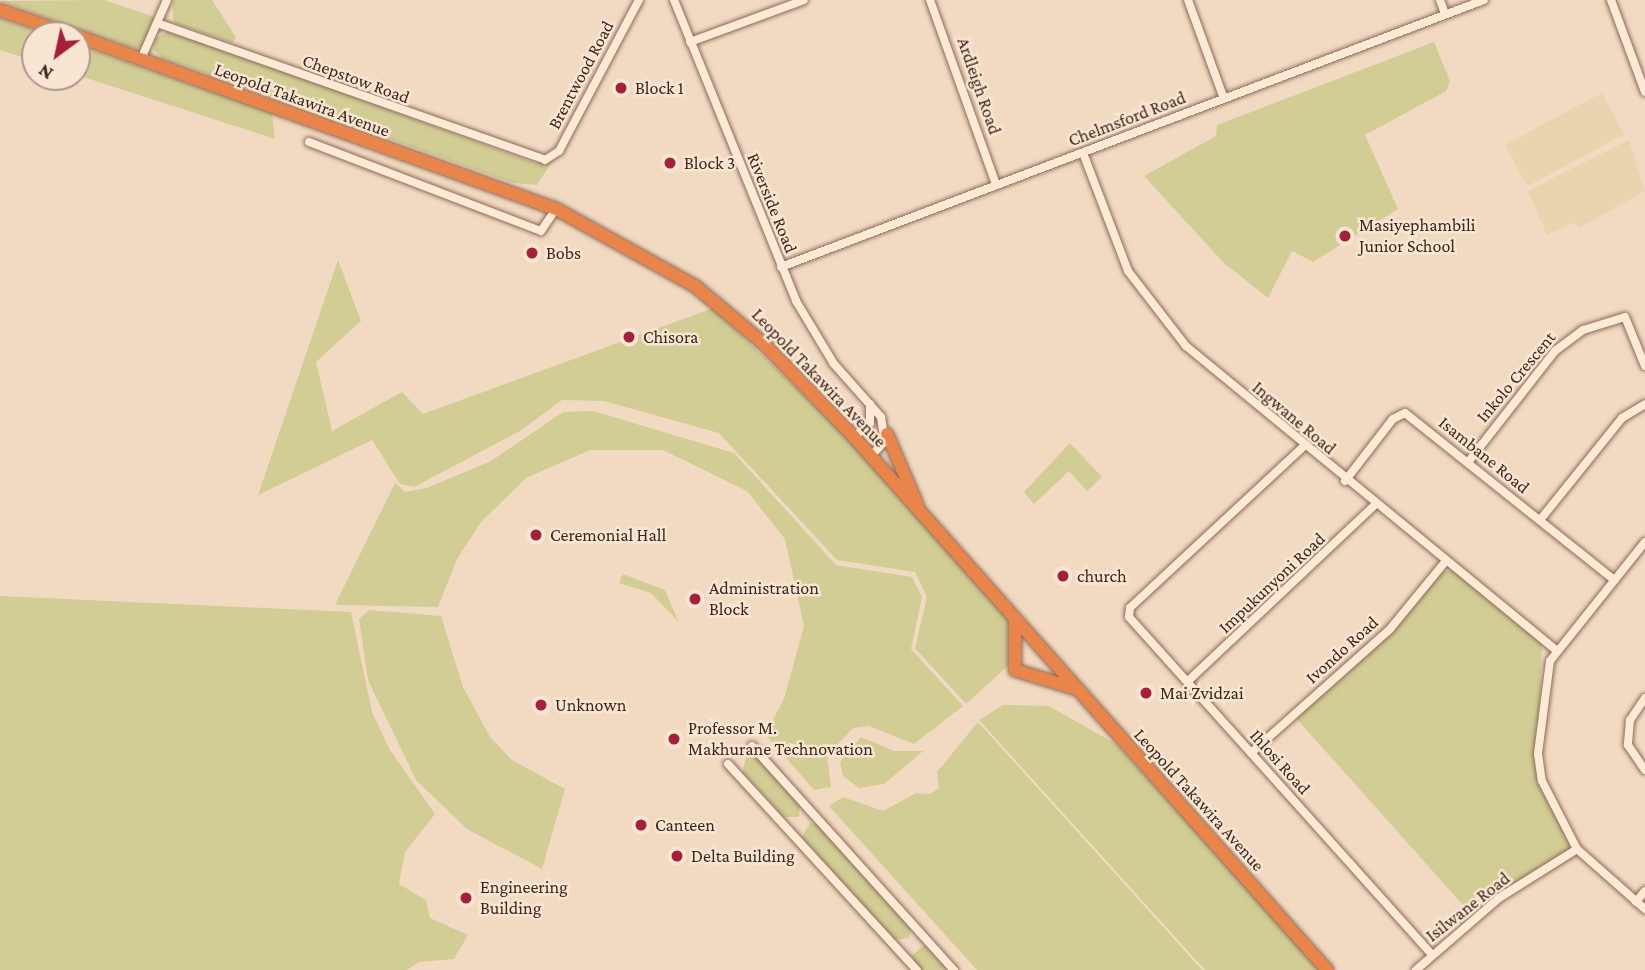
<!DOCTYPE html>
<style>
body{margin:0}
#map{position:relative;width:1645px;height:970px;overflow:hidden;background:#f2dac2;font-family:"Crimson Pro",serif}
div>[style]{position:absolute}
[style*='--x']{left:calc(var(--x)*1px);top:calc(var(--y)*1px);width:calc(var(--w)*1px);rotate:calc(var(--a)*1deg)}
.farmland>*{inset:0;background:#e8d4ae;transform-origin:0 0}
.green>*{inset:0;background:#d1cd95}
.roads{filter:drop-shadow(0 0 2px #8e6a57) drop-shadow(0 0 2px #8e6a57)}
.minor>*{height:8px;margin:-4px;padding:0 4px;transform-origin:4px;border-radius:4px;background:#fce9d6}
.highway>*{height:12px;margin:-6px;padding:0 6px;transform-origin:6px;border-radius:6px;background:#e9854b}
.dots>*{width:19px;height:19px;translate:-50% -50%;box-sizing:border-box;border:4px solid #f9e6d2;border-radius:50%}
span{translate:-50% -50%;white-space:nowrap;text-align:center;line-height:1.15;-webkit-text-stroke:5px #f9e6d2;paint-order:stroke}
.street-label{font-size:18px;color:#3c261d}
.poi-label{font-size:18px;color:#3c261d}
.left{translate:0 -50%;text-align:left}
.north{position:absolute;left:21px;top:21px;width:70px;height:70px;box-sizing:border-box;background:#f9e6d2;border:2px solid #ad998a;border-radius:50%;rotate:213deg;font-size:19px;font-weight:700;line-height:28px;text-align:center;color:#3c261d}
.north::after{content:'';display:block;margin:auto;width:24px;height:32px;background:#a3213b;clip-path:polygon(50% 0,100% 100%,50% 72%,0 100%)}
</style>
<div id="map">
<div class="farmland">
<div style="left:1602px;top:93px;width:47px;height:110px;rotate:62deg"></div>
<div style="clip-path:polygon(1629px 140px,1645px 191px,1579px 228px,1572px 223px,1547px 235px,1528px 191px)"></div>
</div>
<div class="green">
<div style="clip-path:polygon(104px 0,155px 17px,144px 45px,136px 49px,0 1px)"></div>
<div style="clip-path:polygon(172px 0,212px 0,236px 37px,233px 43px,174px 23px)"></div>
<div style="clip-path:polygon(0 18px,49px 35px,35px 35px,35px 61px,0 50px)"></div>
<div style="clip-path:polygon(170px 30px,535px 163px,553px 160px,537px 185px,513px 183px,162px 58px,154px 50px,155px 39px)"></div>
<div style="clip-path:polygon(1434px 42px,1450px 81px,1446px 91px,1365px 135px,1398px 209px,1313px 262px,1292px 251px,1268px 298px,1224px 263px,1144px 176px,1216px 136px,1217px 125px)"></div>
<div style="clip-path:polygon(77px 45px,272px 113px,275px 139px,77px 75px)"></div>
<div style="clip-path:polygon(338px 260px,361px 321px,316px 362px,332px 431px,402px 392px,423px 414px,713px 308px,839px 429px,1006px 617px,1013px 629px,1013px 661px,966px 704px,915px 648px,927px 597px,915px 572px,837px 560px,719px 433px,604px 401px,562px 400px,520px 431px,414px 487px,400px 484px,372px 440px,258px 495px)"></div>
<div style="clip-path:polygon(593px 411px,734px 453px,836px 565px,912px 577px,922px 597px,911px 649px,963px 706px,914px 744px,869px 726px,853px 728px,827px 756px,831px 787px,814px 790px,765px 734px,784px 699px,804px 626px,785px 539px,747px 491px,663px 450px,590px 450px,526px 478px,481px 522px,457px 559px,438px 607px,335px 605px,395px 483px,405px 492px,427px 488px,491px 461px,563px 412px)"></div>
<div style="clip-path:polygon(1070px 443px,1102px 477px,1087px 491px,1069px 471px,1034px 504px,1024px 492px)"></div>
<div style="clip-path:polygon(1452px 570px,1542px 644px,1537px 767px,1571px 848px,1472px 915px,1295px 717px,1411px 610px,1440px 572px)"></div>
<div style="clip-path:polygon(623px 574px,665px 590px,678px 621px,651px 593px,619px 583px)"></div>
<div style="clip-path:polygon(0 596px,351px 612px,372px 712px,390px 750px,435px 814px,405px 852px,399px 884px,426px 900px,430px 918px,468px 935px,454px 959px,419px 962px,407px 970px,0 970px)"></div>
<div style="clip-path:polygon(369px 610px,441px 616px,463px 687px,490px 737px,512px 760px,565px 789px,542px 869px,467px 829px,416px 780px,368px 680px,359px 619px)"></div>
<div style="clip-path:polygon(1003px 705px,1049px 706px,1116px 744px,1322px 970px,1205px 970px,979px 720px)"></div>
<div style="clip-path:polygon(978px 722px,1202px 970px,977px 970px,829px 806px,843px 797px,883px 811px,916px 793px,930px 794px,939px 788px,937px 772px)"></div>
<div style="clip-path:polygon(861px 737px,894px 751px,923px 751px,884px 784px,859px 788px,843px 776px,840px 762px)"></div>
<div style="clip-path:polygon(746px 756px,759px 757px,800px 804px,799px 817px,784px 817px,743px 772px)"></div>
<div style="clip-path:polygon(810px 823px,819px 825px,911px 928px,909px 938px,894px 940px,802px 837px)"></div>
<div style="clip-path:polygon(924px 945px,929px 948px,949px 970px,921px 970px,911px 956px)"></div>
</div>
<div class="roads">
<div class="minor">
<div style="--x:674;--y:0;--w:325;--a:67.9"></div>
<div style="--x:796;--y:301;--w:74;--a:58.9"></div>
<div style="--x:834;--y:364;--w:71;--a:48.4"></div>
<div style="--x:881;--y:417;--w:24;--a:81"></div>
<div style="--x:885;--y:441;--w:21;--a:133"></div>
<div style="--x:930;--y:0;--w:195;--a:70.3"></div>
<div style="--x:1188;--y:0;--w:105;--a:70"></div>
<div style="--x:1440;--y:0;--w:15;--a:70"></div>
<div style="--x:1611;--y:0;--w:98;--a:69.7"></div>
<div style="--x:157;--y:23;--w:411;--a:19.4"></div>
<div style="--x:545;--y:160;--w:17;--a:-33"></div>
<div style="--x:559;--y:151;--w:171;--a:-62.1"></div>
<div style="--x:690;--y:42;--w:121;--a:-20.2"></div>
<div style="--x:141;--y:59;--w:64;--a:-66.2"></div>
<div style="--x:309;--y:142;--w:248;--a:21"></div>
<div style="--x:541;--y:231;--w:27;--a:-56"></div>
<div style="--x:1083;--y:153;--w:126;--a:69.1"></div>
<div style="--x:1128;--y:271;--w:95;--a:52.3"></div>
<div style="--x:1186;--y:346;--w:479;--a:39.4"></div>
<div style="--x:781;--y:267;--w:752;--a:-20.8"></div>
<div style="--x:854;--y:437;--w:21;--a:-41"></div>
<div style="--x:870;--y:423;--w:19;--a:-90"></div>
<div style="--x:1303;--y:447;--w:236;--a:137.1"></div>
<div style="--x:1130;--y:608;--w:9;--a:96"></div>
<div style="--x:1129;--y:617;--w:454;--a:48.1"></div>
<div style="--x:1469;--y:461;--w:140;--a:-52"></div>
<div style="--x:1555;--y:351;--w:35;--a:-37"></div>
<div style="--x:1583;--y:330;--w:44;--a:-17.2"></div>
<div style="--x:1625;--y:317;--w:53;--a:67.8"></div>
<div style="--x:1345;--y:481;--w:78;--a:-52.3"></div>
<div style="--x:1393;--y:419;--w:13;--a:-27"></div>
<div style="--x:1405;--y:413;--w:268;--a:38.6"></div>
<div style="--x:1540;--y:520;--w:131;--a:-51.2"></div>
<div style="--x:1622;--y:418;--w:27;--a:-31"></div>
<div style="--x:1645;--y:542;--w:152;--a:128.6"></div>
<div style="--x:1550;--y:661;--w:94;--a:97.4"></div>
<div style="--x:1538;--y:754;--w:27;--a:82"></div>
<div style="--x:1542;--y:781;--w:76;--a:62.8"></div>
<div style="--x:1577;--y:849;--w:91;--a:41.4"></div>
<div style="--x:1188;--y:681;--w:255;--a:-43.3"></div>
<div style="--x:1645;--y:698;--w:27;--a:124"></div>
<div style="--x:1630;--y:720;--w:25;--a:95"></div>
<div style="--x:1628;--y:745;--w:30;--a:56"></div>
<div style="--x:752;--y:746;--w:302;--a:48"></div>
<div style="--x:1251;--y:753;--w:186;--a:-41.7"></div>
<div style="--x:1390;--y:629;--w:87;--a:-50.6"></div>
<div style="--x:728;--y:764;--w:280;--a:47.5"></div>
<div style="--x:1636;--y:902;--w:14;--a:-51"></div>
<div style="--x:1416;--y:970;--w:110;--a:-40.9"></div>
<div style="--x:1499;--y:898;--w:92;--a:-32.1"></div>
</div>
<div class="highway">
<div style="--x:0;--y:10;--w:77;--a:18.9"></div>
<div style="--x:77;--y:36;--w:509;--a:19.86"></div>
<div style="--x:556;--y:209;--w:159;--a:29"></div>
<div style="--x:695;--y:286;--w:89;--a:40"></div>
<div style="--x:763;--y:343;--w:131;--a:45.9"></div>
<div style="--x:854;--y:437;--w:713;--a:48.41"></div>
<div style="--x:887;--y:434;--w:76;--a:66.8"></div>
<div style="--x:1015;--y:620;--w:50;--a:90"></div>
<div style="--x:1015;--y:670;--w:61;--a:17.2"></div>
</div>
</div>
<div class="dots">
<div style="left:621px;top:88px;background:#a3213b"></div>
<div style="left:670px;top:163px;background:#a3213b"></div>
<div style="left:1345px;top:236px;background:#a3213b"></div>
<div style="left:532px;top:253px;background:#a3213b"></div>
<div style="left:629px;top:337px;background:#a3213b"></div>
<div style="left:536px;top:535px;background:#a3213b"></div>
<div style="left:1063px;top:576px;background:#a3213b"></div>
<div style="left:695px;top:599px;background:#a3213b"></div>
<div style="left:1146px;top:693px;background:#a3213b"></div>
<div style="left:541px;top:705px;background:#a3213b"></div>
<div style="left:674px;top:739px;background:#a3213b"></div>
<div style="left:641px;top:825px;background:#a3213b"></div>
<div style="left:677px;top:856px;background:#a3213b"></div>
<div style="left:466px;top:898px;background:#a3213b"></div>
</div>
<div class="street-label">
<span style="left:581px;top:75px;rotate:-62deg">Brentwood Road</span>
<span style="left:356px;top:79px;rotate:20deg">Chepstow Road</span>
<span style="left:979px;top:86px;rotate:71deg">Ardleigh Road</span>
<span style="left:302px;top:100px;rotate:20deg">Leopold Takawira Avenue</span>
<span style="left:1127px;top:119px;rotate:-21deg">Chelmsford Road</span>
<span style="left:772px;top:203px;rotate:68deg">Riverside Road</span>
<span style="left:1516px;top:377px;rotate:-50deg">Inkolo Crescent</span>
<span style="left:819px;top:378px;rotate:46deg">Leopold Takawira Avenue</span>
<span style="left:1294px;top:418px;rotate:40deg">Ingwane Road</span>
<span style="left:1484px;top:455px;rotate:39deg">Isambane Road</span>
<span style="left:1272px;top:583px;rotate:-43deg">Impukunyoni Road</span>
<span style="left:1342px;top:650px;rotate:-42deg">Ivondo Road</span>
<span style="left:1280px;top:762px;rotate:48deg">Ihlosi Road</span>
<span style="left:1199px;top:800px;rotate:48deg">Leopold Takawira Avenue</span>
<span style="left:1468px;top:907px;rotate:-38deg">Isilwane Road</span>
</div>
<div class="poi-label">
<span class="left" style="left:635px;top:88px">Block 1</span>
<span class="left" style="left:684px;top:163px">Block 3</span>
<span class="left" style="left:1359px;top:236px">Masiyephambili<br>Junior School</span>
<span class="left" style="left:546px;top:253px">Bobs</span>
<span class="left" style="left:643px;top:337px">Chisora</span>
<span class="left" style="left:550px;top:535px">Ceremonial Hall</span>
<span class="left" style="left:1077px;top:576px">church</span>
<span class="left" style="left:709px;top:599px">Administration<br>Block</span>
<span class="left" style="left:1160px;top:693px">Mai Zvidzai</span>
<span class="left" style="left:555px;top:705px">Unknown</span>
<span class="left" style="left:688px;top:739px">Professor M.<br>Makhurane Technovation</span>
<span class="left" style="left:655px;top:825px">Canteen</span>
<span class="left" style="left:691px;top:856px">Delta Building</span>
<span class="left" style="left:480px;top:898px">Engineering<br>Building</span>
</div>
<div class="north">N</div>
</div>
